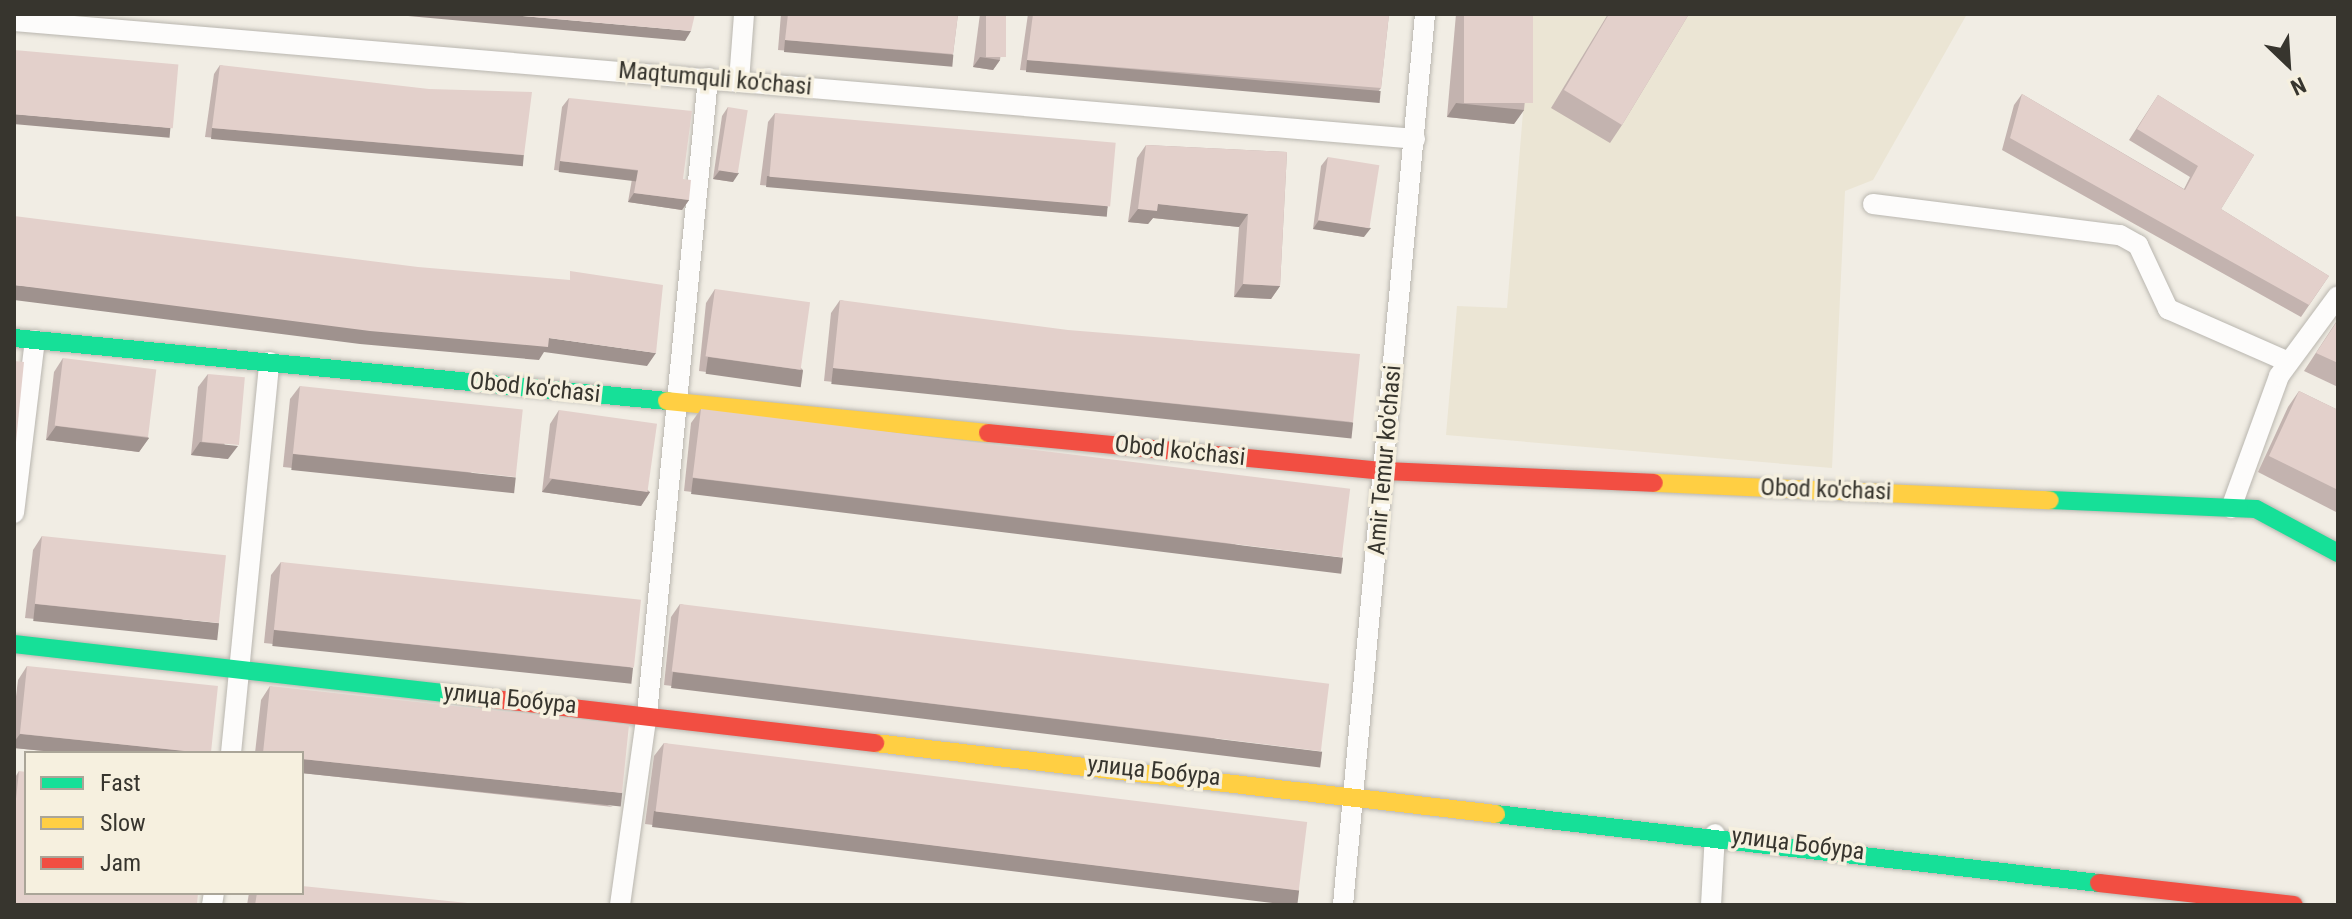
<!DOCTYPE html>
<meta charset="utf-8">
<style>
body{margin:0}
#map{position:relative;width:2352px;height:919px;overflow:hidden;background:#f1ede4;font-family:"Roboto Condensed",sans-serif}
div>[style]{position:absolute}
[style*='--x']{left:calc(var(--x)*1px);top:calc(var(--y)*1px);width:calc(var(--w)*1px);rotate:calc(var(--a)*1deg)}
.built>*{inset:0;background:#ebe5d4}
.roads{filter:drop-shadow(0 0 2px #b9b6af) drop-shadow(0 0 2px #b9b6af)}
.street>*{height:20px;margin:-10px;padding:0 10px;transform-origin:10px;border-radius:10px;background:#fdfcfb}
.fast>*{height:18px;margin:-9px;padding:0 9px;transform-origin:9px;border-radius:9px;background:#16e098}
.slow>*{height:18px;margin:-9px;padding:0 9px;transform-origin:9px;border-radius:9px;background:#ffcf43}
.jam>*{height:18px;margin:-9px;padding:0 9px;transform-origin:9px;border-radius:9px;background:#f24e42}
.wall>*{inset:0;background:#c3b3af}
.shaded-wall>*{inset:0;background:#9f928e;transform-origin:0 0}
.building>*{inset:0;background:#e3d0cb;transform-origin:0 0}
span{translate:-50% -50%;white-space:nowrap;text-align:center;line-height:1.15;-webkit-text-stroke:7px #f6f0df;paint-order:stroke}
.street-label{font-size:24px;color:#37352e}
.frame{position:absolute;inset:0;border:16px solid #37352e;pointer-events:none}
.legend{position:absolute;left:24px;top:751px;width:280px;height:144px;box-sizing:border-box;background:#f6f0df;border:2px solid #aaa598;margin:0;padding:10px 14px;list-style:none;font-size:24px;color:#37352e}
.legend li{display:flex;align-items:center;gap:16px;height:40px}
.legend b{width:40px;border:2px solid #aaa598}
.north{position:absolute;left:2248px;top:24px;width:80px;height:80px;-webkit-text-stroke:6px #f6f0df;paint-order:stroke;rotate:155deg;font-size:22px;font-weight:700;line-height:32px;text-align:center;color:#37352e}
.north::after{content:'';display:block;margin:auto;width:28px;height:36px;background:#37352e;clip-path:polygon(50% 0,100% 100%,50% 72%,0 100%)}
</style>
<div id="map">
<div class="built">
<div style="clip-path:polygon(1531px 14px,1967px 14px,1873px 180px,1845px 191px,1832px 468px,1446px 435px,1457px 306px,1507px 308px)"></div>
</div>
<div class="roads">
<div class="street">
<div style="--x:14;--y:21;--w:1406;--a:4.81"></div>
<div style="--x:739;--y:81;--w:67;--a:-85.7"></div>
<div style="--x:1873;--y:204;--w:249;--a:7.2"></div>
<div style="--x:2120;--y:235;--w:21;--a:29"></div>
<div style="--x:2138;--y:245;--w:71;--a:64.9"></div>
<div style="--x:2168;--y:309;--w:132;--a:23.7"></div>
<div style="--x:2231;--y:508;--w:140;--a:-70"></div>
<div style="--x:2279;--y:376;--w:99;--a:-53.6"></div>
<div style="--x:14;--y:513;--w:174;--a:-83.1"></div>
<div style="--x:231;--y:753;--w:393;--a:-84.4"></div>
<div style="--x:212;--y:905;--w:12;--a:-81"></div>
<div style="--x:620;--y:905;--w:193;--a:-82"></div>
<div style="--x:647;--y:714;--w:639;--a:-84.52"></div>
<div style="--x:1343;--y:905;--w:895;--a:-84.74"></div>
<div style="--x:1711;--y:905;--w:71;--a:-86.8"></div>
</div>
<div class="fast">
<div style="--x:14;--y:338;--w:656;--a:5.51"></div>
<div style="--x:2050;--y:500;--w:206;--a:2.5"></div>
<div style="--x:2256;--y:509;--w:93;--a:28.2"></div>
<div style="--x:14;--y:644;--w:449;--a:6.5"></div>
<div style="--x:1496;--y:814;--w:607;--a:6.53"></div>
</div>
<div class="slow">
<div style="--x:667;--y:401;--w:323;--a:5.7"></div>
<div style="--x:1654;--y:483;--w:396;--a:2.5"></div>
<div style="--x:875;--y:743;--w:625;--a:6.52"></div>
</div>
<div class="jam">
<div style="--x:988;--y:433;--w:397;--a:5.5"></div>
<div style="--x:1383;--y:471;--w:271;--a:2.5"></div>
<div style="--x:460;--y:695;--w:418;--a:6.6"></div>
<div style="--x:2099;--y:883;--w:196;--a:6.4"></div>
</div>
</div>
<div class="wall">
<div style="clip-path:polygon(781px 14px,958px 14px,953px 54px,946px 64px,778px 50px)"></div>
<div style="clip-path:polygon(980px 14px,1006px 14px,1000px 60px,993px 70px,973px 67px)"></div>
<div style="clip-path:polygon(1028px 14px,1389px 14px,1381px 88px,1374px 97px,1020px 70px)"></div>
<div style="clip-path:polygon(1456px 14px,1533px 14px,1524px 110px,1514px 124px,1447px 117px)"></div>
<div style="clip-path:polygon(1608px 14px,1689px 14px,1622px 125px,1610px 143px,1551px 108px)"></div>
<div style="clip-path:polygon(220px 65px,524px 155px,517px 164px,205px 137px,214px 74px)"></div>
<div style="clip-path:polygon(2022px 94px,2184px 189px,2190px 177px,2129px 140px,2158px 95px,2254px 155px,2221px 209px,2329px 276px,2301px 317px,2002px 150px,2014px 105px)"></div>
<div style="clip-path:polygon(569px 98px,683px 179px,689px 200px,682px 210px,628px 202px,632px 179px,554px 170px,562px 107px)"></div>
<div style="clip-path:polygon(728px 107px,733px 182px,713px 179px,722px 116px)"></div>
<div style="clip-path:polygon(775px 113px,1108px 207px,1101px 216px,760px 185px,768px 122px)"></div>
<div style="clip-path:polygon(1146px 145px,1287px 152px,1280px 286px,1271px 299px,1234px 297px,1239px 227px,1153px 218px,1148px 224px,1128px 222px,1137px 158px)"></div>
<div style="clip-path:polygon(1328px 157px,1364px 237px,1313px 229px,1321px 166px)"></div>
<div style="clip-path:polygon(715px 289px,803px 370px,794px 384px,699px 371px,706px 303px)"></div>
<div style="clip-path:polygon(840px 300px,1353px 422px,1344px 435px,824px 381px,831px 313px)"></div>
<div style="clip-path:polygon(2338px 319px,2338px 387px,2304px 371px)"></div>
<div style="clip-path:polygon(63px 358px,149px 438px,139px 452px,46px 440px,54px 372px)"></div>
<div style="clip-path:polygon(208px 374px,228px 459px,191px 455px,198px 387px)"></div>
<div style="clip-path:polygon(300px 386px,506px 490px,283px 467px,290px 399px)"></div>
<div style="clip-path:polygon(2299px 391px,2338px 410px,2338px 513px,2258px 472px,2288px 407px)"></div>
<div style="clip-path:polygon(701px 409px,1333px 569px,684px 491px,691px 423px)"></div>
<div style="clip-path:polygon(559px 410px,650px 492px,641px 506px,542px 492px,550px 424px)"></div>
<div style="clip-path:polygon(42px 536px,210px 636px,25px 618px,33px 550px)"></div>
<div style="clip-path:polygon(281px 562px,633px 668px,624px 681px,264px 643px,271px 575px)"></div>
<div style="clip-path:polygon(680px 604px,1313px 763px,664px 685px,671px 617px)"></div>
<div style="clip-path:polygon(27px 666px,211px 753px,64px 753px,14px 748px,14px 713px,18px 680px)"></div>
<div style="clip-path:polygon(270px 686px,613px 807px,302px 773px,302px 753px,255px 753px,261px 700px)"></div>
<div style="clip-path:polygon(664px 743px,1299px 889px,1290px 902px,645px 824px,654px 756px)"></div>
<div style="clip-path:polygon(19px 771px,26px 893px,14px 905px,14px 779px)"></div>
<div style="clip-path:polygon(249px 893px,302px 893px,487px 905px,247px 905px)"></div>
</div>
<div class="shaded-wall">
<div style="clip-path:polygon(386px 14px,500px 14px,691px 31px,685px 41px)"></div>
<div style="left:785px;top:40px;width:169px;height:12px;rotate:5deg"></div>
<div style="clip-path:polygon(980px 57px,1000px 60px,993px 70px,973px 67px)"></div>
<div style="left:1027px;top:60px;width:355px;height:12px;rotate:5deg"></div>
<div style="clip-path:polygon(1456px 103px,1524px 110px,1514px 124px,1447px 117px)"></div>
<div style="left:14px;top:114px;width:157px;height:10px;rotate:5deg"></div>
<div style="left:212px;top:128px;width:313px;height:11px;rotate:5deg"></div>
<div style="left:560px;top:161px;width:79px;height:11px;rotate:7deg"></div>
<div style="clip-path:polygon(720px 170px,739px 173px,733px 182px,713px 179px)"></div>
<div style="left:767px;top:176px;width:342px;height:11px;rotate:5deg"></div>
<div style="clip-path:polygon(634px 193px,689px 200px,682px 210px,628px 202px)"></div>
<div style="clip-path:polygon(1158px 204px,1248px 214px,1239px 227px,1153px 218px,1148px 224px,1128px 222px,1138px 209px)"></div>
<div style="clip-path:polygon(1319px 220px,1371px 228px,1364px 237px,1313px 229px)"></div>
<div style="clip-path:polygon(1243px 284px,1280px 286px,1271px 299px,1234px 297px)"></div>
<div style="clip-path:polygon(14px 285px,549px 338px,656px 353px,647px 366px,544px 352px,539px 360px,360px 344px,14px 300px)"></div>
<div style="left:708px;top:357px;width:96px;height:17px;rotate:8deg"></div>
<div style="left:833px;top:368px;width:523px;height:16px;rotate:6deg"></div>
<div style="clip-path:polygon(56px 426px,149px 438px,139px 452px,46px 440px)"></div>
<div style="clip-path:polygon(200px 442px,238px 446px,228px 459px,191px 455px)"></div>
<div style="left:293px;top:454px;width:224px;height:16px;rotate:6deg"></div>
<div style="left:693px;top:478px;width:655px;height:16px;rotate:7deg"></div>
<div style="clip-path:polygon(552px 479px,650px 492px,641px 506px,542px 492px)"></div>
<div style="left:35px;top:604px;width:185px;height:17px;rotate:6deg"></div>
<div style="left:274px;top:630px;width:361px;height:16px;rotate:6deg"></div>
<div style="left:673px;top:672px;width:654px;height:16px;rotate:7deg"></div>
<div style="clip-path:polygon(20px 734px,206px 753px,64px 753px,14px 748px,14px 742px)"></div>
<div style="left:302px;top:759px;width:322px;height:14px;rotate:6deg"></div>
<div style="left:654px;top:811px;width:650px;height:16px;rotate:7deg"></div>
</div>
<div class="building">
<div style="clip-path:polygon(500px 14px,695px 14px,691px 31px)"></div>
<div style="clip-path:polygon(788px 14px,958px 14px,953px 54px,785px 40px)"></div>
<div style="left:986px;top:14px;width:20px;height:43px"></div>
<div style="clip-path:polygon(1033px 14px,1389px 14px,1381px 88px,1027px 60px)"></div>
<div style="left:1464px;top:14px;width:69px;height:89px"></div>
<div style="clip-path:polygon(1609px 14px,1689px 14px,1622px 125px,1564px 90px)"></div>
<div style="left:14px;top:50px;width:165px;height:64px;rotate:5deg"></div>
<div style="clip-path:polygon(220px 65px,429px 89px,532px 92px,524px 155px,212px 128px)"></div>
<div style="clip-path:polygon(2022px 94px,2185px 190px,2198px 166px,2137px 129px,2158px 95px,2254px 155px,2221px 209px,2329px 276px,2309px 305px,2010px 138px)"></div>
<div style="clip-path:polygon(569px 98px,692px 111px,683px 179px,691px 180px,689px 200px,634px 193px,638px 170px,560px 161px)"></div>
<div style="left:728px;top:107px;width:20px;height:64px;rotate:9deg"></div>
<div style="left:775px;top:113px;width:342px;height:64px;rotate:5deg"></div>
<div style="clip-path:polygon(1146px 145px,1287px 152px,1280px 286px,1243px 284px,1248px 214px,1158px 204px,1157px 211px,1138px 209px)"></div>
<div style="left:1328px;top:157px;width:52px;height:64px;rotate:9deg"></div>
<div style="clip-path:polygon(14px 216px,418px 267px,570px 280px,570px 271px,663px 285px,656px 353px,549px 338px,548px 347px,370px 331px,14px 285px)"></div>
<div style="left:715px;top:289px;width:96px;height:68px;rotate:8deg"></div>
<div style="clip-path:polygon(840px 300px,1068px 330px,1360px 354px,1353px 422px,833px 368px)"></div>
<div style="clip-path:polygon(2338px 320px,2338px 363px,2316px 353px)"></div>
<div style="left:63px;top:358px;width:94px;height:68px;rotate:7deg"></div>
<div style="clip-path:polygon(14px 361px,24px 362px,14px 462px)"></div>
<div style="left:208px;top:374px;width:37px;height:68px;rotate:5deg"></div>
<div style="left:300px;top:386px;width:224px;height:68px;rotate:6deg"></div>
<div style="clip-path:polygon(2299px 391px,2338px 410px,2338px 490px,2269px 456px)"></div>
<div style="left:701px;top:409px;width:654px;height:69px;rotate:7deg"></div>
<div style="left:559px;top:410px;width:99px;height:69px;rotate:8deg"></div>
<div style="left:42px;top:536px;width:185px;height:68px;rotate:6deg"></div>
<div style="left:281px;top:562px;width:362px;height:68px;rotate:6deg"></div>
<div style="left:680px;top:604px;width:654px;height:68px;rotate:7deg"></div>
<div style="left:27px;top:666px;width:192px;height:68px;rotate:6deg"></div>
<div style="clip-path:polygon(270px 686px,629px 725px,622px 793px,302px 759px,302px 753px,263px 753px)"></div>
<div style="left:664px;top:743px;width:648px;height:69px;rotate:7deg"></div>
<div style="clip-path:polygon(19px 771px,26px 772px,26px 893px,198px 893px,197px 905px,14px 905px,14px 817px)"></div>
<div style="clip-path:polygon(302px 886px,487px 905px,255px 905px,257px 893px,302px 893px)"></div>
</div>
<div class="street-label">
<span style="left:715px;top:79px;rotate:5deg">Maqtumquli ko'chasi</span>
<span style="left:535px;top:388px;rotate:6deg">Obod ko'chasi</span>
<span style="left:1180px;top:451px;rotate:6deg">Obod ko'chasi</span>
<span style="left:1385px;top:460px;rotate:-85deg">Amir Temur ko'chasi</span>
<span style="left:1826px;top:490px;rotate:2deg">Obod ko'chasi</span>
<span style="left:510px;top:699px;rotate:6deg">улица Бобура</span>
<span style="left:1154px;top:771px;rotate:6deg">улица Бобура</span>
<span style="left:1798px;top:844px;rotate:7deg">улица Бобура</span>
</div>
<div class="frame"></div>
<ul class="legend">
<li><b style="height:10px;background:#16e098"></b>Fast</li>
<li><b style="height:10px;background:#ffcf43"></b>Slow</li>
<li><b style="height:10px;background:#f24e42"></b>Jam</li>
</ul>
<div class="north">N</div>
</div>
